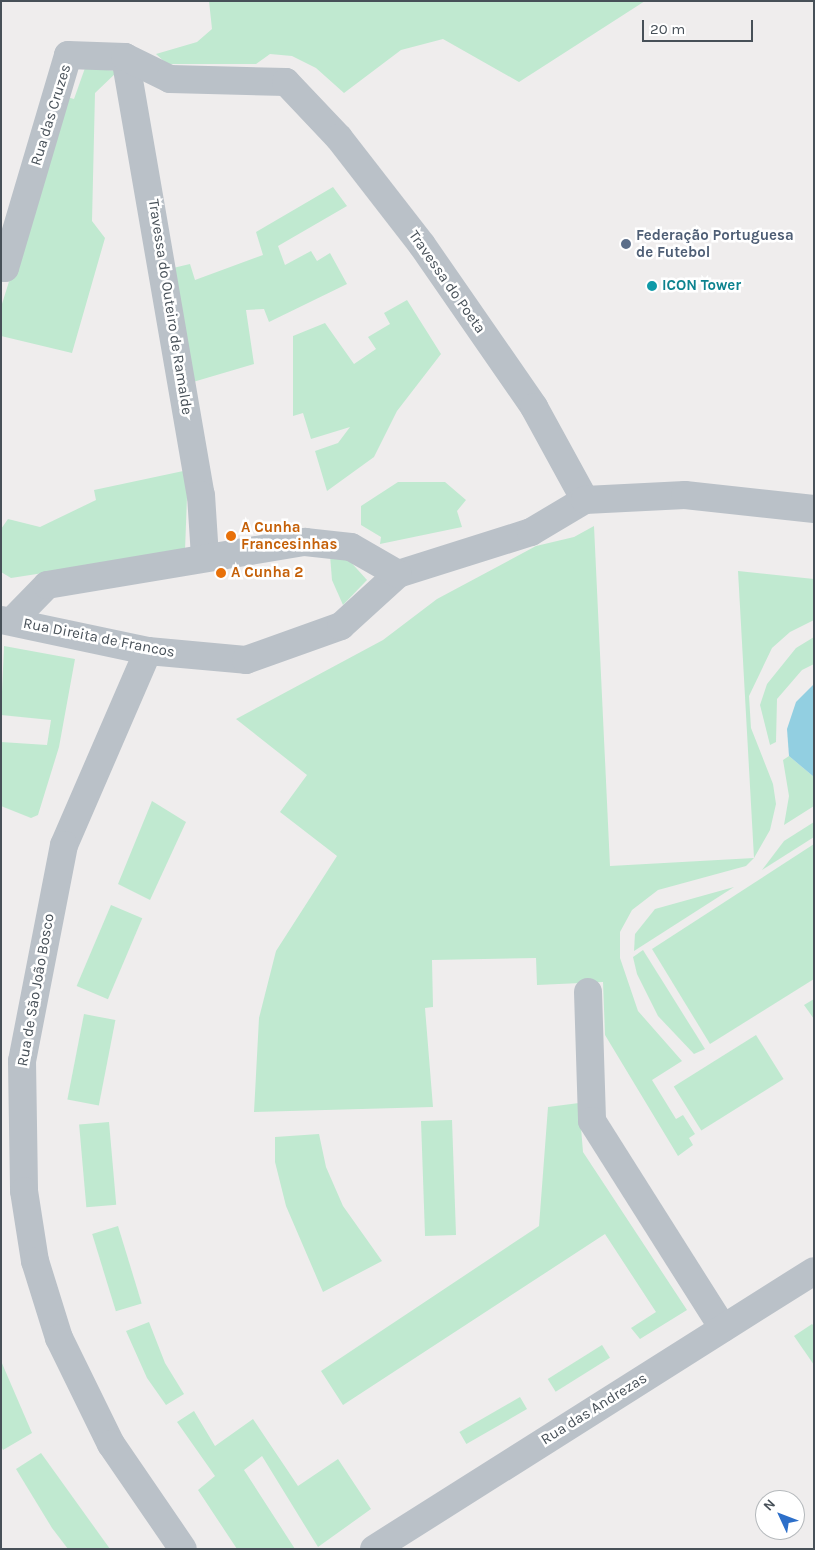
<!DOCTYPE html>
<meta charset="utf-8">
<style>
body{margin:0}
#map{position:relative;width:815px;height:1550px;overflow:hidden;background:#efeded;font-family:Karla,sans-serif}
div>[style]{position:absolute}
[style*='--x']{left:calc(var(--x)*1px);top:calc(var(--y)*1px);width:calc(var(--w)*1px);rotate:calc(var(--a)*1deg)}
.green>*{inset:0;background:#c0e9d0;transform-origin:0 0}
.water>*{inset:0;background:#92cfe1}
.minor>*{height:28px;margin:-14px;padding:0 14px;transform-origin:14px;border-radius:14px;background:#bac1c8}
.dots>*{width:14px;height:14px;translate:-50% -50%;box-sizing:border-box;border:2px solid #fff;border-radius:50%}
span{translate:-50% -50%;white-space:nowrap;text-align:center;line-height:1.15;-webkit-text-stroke:5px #fff;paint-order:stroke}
.street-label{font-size:15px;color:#475058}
.service-label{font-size:15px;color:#4e5e75;font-weight:700}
.left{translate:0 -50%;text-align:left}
.culture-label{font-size:15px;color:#0d838f;font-weight:700}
.food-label{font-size:15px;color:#c56008;font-weight:700}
.frame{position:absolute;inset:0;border:2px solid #475058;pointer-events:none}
.north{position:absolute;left:755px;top:1490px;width:50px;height:50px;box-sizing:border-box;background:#fff;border:1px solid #b5b9bc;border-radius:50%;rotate:313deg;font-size:14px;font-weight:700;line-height:20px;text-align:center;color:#475058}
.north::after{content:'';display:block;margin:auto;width:18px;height:22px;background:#2d6fc9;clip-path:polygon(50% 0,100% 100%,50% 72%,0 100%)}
.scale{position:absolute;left:642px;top:20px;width:111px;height:22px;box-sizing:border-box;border:2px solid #475058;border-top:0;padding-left:6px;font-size:15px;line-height:18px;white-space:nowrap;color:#475058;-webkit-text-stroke:4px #fff;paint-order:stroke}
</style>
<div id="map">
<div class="green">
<div style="clip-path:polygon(209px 1px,645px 1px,519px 82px,443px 39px,401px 50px,344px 93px,316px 68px,292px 56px,270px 54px,256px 64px,167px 64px,156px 54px,197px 42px,212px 29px)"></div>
<div style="clip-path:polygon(85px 68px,118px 71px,95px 93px,92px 221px,105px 238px,72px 353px,1px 336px,1px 307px,67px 97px,74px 99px)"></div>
<div style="clip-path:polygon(333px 187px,347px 206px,278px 246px,285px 265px,311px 251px,317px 261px,330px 253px,347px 284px,269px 322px,264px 309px,246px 310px,254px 364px,193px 382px,173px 268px,190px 264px,195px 280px,263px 255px,256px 232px)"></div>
<div style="clip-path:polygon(407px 300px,441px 354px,397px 411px,374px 457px,327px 491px,315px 451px,338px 443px,350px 427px,311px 439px,303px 413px,293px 416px,293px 336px,325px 323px,354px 364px,376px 349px,368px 337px,390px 324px,384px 313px)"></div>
<div style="clip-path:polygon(188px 470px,185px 551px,11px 578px,1px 572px,1px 529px,8px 519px,40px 527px,96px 500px,94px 490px)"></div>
<div style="clip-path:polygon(398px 482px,445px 482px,466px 500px,457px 511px,462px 527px,380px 544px,381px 537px,361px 525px,361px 506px)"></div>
<div style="clip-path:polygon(594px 526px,610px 866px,754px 858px,738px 571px,814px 579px,814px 620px,790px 632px,772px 648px,749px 696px,751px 728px,773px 784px,776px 804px,770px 830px,754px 858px,746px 866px,658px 890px,632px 910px,620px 932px,620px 958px,638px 1011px,682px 1061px,652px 1080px,676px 1119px,683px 1115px,695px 1134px,689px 1138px,693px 1145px,678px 1156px,605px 1035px,603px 982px,537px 985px,536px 958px,432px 960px,433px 1007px,425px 1008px,433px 1107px,254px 1112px,259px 1018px,276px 951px,337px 856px,280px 812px,307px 775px,236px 719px,383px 640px,437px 599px,536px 546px,574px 537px)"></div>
<div style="clip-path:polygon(330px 555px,348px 559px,367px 580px,343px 605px,332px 580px)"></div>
<div style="clip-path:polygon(814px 637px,814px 664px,802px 670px,777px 699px,776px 742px,770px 745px,760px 705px,767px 684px,796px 648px)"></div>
<div style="clip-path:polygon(4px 646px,75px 659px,59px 747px,38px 815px,31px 818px,1px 806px,1px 742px,47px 745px,51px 720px,1px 715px)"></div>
<div style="clip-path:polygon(789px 756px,814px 777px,814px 806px,784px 825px,789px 796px,783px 760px)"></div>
<div style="clip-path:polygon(152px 801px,186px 822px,150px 900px,118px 884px)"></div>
<div style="clip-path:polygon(814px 822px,814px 837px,762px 870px,784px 841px)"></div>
<div style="clip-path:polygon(814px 844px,814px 979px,710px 1044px,652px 949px)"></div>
<div style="clip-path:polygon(734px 887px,634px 951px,635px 934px,655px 909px)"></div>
<div style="left:111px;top:905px;width:34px;height:88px;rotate:23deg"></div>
<div style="clip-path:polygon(643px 950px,705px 1049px,694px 1054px,658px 1016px,637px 974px,633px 957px)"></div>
<div style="clip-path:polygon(814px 999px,814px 1019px,804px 1005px)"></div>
<div style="left:84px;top:1014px;width:32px;height:87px;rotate:11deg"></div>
<div style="left:756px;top:1035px;width:52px;height:97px;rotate:58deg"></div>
<div style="clip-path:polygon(579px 1103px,583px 1152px,687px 1310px,640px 1339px,631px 1328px,656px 1312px,605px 1234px,343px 1405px,321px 1371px,539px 1226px,548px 1107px)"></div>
<div style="left:452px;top:1120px;width:115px;height:31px;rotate:88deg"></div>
<div style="left:109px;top:1122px;width:83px;height:30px;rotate:85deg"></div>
<div style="clip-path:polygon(319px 1134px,326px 1167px,343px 1206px,382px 1261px,323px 1292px,286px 1206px,275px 1162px,275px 1137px)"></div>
<div style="left:118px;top:1226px;width:81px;height:27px;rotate:73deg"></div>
<div style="clip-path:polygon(149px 1322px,165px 1363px,184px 1394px,166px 1405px,147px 1378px,126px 1331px)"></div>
<div style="clip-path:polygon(812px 1324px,814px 1326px,814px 1365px,794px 1336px)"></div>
<div style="left:602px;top:1345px;width:15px;height:64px;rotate:58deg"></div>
<div style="clip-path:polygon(1px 1361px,32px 1433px,3px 1450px,1px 1446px)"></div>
<div style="left:520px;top:1397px;width:14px;height:70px;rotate:60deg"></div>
<div style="clip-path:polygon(194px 1411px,215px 1446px,253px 1419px,298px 1486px,338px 1459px,371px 1509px,318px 1547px,262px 1456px,244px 1470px,295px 1549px,237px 1549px,198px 1490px,215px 1476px,177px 1422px)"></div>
<div style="clip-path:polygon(41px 1453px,110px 1549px,68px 1549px,52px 1528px,16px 1469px)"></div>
</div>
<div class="water">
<div style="clip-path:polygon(814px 684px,814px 777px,789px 756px,787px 729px,796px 702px)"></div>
</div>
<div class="minor">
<div style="--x:125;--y:57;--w:445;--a:80.2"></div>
<div style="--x:201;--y:495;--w:62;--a:86.3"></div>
<div style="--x:1;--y:267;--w:4;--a:14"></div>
<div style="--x:5;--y:268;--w:222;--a:-73.5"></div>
<div style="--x:68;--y:55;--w:57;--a:2"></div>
<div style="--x:125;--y:57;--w:50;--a:26.1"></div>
<div style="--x:170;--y:79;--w:116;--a:1.5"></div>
<div style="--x:286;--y:82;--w:77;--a:46.6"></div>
<div style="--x:339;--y:138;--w:135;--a:52.2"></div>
<div style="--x:422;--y:245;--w:197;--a:55.3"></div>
<div style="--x:534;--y:407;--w:106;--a:61.3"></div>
<div style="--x:1;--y:620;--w:150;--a:11.9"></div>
<div style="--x:148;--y:651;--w:98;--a:5.2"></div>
<div style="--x:246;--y:660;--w:101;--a:-19.7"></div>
<div style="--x:341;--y:626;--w:77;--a:-42.4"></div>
<div style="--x:398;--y:574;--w:139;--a:-17.5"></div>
<div style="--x:531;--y:532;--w:63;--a:-30.7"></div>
<div style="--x:585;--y:500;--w:100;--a:-2.9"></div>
<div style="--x:685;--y:495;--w:130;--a:6.2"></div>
<div style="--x:12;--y:621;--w:50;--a:-45.8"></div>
<div style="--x:47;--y:585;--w:262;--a:-9.5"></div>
<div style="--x:305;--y:542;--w:46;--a:6.2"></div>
<div style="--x:351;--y:547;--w:54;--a:29.9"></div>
<div style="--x:148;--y:651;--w:211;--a:113.4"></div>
<div style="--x:64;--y:845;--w:220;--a:101"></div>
<div style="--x:22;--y:1061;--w:130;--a:89.1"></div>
<div style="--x:24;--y:1191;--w:71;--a:81.1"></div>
<div style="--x:35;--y:1261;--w:81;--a:72.7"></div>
<div style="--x:59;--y:1338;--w:118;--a:63.9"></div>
<div style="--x:111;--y:1444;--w:127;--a:55.6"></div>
<div style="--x:588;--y:992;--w:129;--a:88.2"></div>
<div style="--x:592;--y:1121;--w:245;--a:57.7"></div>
<div style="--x:374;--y:1549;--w:520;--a:-32.29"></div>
</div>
<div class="dots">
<div style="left:626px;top:244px;background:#5c6f8a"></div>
<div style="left:652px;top:286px;background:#0f9aa8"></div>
<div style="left:231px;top:536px;background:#e8710a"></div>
<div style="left:221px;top:573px;background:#e8710a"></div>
</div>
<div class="street-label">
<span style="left:51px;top:115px;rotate:-73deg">Rua das Cruzes</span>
<span style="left:447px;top:282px;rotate:55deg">Travessa do Poeta</span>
<span style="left:170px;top:307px;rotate:81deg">Travessa do Outeiro de Ramalde</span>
<span style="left:99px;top:638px;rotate:11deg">Rua Direita de Francos</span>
<span style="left:36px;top:990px;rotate:-80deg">Rua de São João Bosco</span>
<span style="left:594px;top:1409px;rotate:-32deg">Rua das Andrezas</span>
</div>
<div class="service-label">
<span class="left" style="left:636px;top:244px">Federação Portuguesa<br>de Futebol</span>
</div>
<div class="culture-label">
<span class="left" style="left:662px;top:286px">ICON Tower</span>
</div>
<div class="food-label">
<span class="left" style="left:241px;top:536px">A Cunha<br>Francesinhas</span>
<span class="left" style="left:231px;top:573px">A Cunha 2</span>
</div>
<div class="frame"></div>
<div class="north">N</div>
<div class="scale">20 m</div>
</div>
